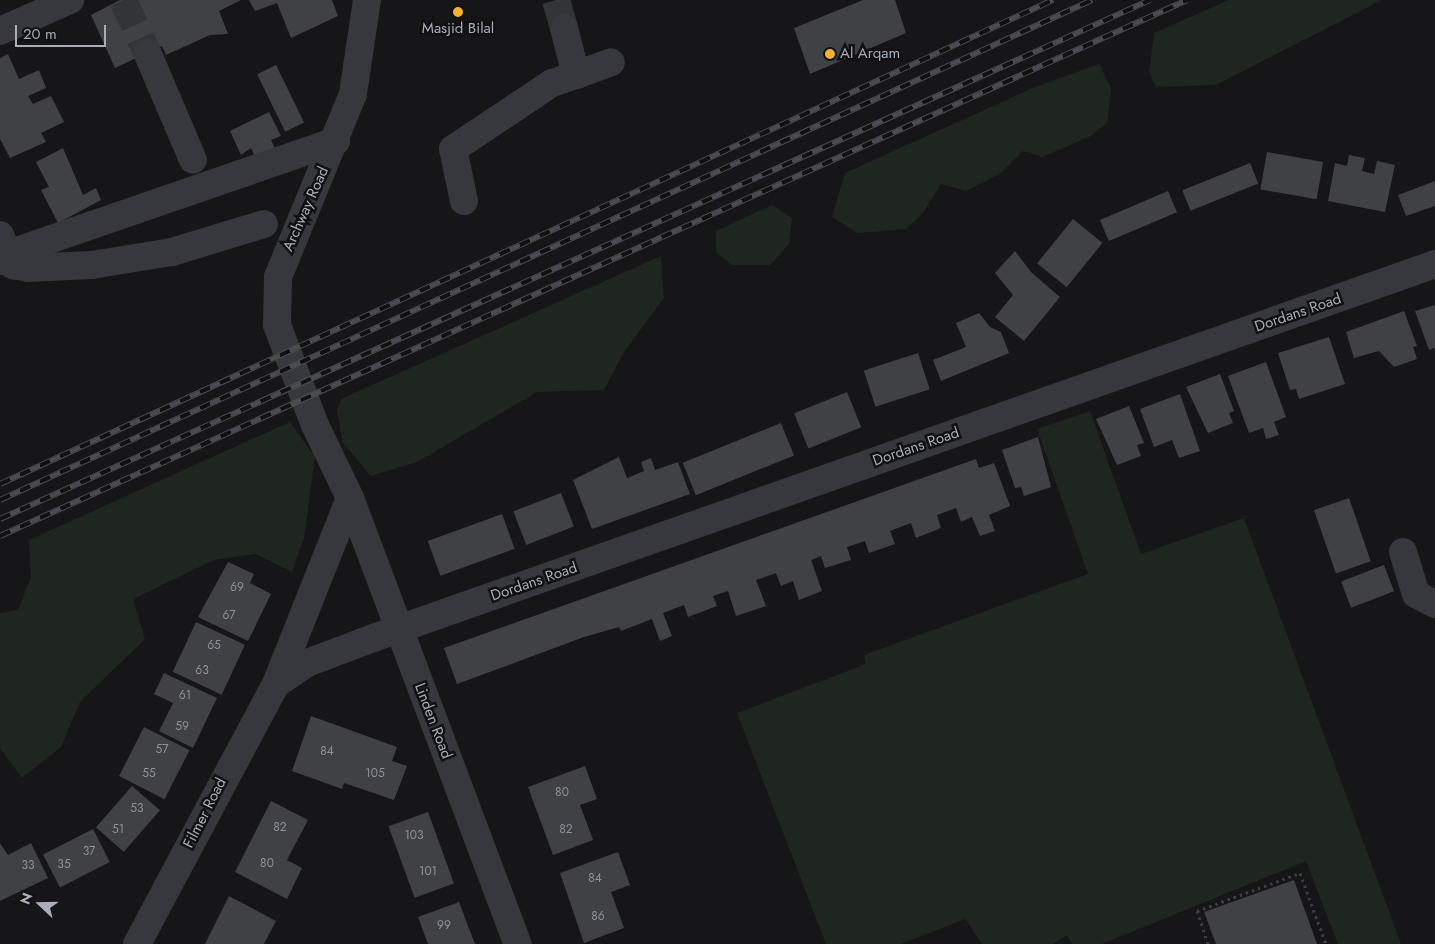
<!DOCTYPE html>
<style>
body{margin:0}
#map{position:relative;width:1435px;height:944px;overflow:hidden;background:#161618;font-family:Jost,sans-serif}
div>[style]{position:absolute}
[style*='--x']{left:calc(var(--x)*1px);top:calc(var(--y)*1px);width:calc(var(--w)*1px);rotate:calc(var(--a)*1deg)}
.green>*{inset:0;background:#1e261f}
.building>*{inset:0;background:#404145;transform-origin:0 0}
.minor-tunnel>*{height:28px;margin-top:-14px;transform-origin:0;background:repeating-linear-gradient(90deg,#333438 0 28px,transparent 0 42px)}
.path>*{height:3px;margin-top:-1.5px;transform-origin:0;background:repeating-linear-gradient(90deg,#3d3f44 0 2.5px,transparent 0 6.5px)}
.minor>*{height:28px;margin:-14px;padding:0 14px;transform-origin:14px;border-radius:14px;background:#37383d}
.rail>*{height:5.5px;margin-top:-2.75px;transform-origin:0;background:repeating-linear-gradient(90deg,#111113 0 11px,#4a4c52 0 22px);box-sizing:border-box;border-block:1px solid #4a4c52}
.dots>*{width:14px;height:14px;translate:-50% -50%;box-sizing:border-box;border:2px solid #111113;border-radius:50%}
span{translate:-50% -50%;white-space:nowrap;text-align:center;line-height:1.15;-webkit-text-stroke:5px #111113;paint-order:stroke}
.number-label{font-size:12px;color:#8e929b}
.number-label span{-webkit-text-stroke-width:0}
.poi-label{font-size:15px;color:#a8adb8}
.left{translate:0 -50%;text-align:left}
.street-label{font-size:15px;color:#a8adb8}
.north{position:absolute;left:15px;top:879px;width:50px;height:50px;-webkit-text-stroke:4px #111113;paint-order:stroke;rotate:291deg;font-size:14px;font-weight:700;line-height:20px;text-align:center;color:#a8adb8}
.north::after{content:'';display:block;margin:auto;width:18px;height:22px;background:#a8adb8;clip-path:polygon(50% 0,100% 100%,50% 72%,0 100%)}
.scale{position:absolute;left:15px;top:25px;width:91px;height:22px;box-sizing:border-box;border:2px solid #a8adb8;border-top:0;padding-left:6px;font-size:15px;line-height:18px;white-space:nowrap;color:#a8adb8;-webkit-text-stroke:4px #111113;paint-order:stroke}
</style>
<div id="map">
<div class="green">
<div style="clip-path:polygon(1229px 0,1382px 0,1216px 85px,1156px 87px,1149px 72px,1154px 33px)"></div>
<div style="clip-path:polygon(1099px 64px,1111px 88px,1107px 123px,1091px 136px,1042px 157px,1023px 151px,1001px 173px,966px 191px,941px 184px,923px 213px,906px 229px,858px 233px,832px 217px,845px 173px,1035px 87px)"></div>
<div style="clip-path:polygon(772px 205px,792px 218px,789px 244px,770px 265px,732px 265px,716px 252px,716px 231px)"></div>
<div style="clip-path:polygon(661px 256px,664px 298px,624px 352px,604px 390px,537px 392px,417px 462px,371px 476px,343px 443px,337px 410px,341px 399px)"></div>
<div style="clip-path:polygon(1090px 411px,1141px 554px,1244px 518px,1401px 944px,1338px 944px,1306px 861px,1102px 944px,1072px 944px,1067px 935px,1053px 944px,982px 944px,965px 919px,901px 944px,826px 944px,737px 713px,866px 664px,864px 655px,1088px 574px,1037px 429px)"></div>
<div style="clip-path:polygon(290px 422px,315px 457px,304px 538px,292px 572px,256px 554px,214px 560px,133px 599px,145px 639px,80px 702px,61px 747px,22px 778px,0 748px,0 613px,18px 610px,31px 577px,29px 540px)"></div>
</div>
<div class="building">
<div style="clip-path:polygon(120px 0,241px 0,219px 11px,228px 34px,210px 35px,166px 55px,162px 46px,115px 68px,91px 15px)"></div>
<div style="clip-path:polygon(249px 0,332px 0,338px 16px,291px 38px,277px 3px,255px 11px)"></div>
<div style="clip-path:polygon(863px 0,895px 0,906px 33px,810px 74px,794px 28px)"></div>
<div style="clip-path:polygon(8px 54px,19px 79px,39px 70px,46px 88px,28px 96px,33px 104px,51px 96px,64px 122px,41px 133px,46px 142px,10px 158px,0 139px,0 58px)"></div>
<div style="left:276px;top:65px;width:64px;height:21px;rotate:64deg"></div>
<div style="clip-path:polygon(269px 112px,281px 136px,271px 140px,275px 148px,256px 159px,251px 148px,241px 155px,230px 131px)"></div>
<div style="clip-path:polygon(63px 148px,83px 195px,96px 188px,101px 200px,58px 223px,41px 190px,49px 187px,36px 162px)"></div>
<div style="left:1267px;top:152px;width:57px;height:38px;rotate:10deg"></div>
<div style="clip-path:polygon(1349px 155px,1365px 158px,1362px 171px,1374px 174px,1377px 161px,1395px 165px,1385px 212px,1328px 201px,1335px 163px,1347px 166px)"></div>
<div style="left:1250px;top:163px;width:22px;height:73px;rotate:68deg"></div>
<div style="clip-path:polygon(1435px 181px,1435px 206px,1406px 216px,1398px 195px)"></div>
<div style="left:1168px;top:191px;width:23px;height:74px;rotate:67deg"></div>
<div style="left:1073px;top:219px;width:38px;height:57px;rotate:39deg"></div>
<div style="clip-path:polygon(1015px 251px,1031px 272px,1060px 297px,1024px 341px,995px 317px,1013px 295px,995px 273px)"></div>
<div style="clip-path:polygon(1435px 305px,1435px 348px,1429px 350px,1415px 311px)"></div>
<div style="clip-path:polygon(1404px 311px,1417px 346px,1413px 347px,1417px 359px,1394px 367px,1379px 351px,1354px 358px,1346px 332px)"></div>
<div style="clip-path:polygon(979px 313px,990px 327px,1001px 332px,1009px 353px,941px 381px,933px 360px,966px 347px,956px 323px)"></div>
<div style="clip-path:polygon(1329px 337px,1345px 384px,1299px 399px,1296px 389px,1290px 390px,1278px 353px)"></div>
<div style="left:918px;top:353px;width:38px;height:57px;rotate:72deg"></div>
<div style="clip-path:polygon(1266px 362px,1286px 417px,1274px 422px,1279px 435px,1266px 439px,1263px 428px,1249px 433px,1228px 376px)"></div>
<div style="clip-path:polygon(1220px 374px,1234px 411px,1229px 413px,1233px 423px,1208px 433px,1186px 387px)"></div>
<div style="left:847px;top:392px;width:38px;height:57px;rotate:68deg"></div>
<div style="clip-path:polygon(1180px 394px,1200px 451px,1179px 458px,1172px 440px,1154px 447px,1140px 409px)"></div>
<div style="clip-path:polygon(1129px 406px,1144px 443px,1137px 445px,1141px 456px,1117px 465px,1096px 419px)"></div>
<div style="left:781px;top:423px;width:35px;height:106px;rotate:68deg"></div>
<div style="clip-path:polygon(1038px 437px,1051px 487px,1024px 496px,1021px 487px,1015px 488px,1002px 450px)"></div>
<div style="clip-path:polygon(619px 457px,627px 478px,644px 471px,641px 462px,651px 458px,655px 470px,678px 462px,690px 494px,592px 529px,573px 480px)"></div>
<div style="clip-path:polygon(976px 459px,979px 468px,994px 463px,1010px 506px,989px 515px,995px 531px,980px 536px,972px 517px,961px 522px,956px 508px,937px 515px,941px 528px,916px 538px,911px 523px,890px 531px,895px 544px,869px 553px,865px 541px,847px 547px,851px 560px,825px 568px,821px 556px,811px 560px,822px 591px,799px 600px,793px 581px,781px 586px,776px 573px,756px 580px,766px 606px,736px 616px,728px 591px,713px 596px,717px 606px,688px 617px,684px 605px,663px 613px,672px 636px,660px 641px,652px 619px,621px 631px,619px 627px,584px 637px,457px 684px,444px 648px)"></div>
<div style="left:561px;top:493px;width:36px;height:51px;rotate:69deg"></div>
<div style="left:1349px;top:498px;width:67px;height:37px;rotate:71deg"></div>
<div style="left:502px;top:514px;width:37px;height:79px;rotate:70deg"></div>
<div style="clip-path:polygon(228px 562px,254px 574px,250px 583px,271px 594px,248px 641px,198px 617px)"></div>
<div style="left:1384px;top:565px;width:28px;height:46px;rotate:69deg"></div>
<div style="left:196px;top:622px;width:54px;height:55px;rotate:25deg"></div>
<div style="clip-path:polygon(164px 673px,217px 698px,193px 748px,159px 731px,173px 703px,154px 694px)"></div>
<div style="clip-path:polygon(311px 716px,397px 747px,392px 761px,407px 766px,394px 800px,344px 783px,342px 789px,292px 771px)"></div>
<div style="left:144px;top:727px;width:51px;height:55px;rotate:27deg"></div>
<div style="clip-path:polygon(585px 766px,597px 799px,580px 805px,593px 840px,553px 855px,528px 787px)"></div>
<div style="left:132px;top:786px;width:37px;height:55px;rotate:41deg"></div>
<div style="clip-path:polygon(271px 801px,308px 820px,287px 860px,302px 868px,287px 899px,235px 872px)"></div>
<div style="left:428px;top:812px;width:76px;height:42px;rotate:70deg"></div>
<div style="left:93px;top:829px;width:37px;height:56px;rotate:63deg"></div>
<div style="clip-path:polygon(0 843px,8px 855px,31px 843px,48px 878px,0 901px)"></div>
<div style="clip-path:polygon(618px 852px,630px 885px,611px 892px,624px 928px,584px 943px,560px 873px)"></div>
<div style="clip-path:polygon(1294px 880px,1317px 944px,1216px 944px,1204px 912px)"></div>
<div style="clip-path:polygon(229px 896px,276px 921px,264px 944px,205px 944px)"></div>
<div style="clip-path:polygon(459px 902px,475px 944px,428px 944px,418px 917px)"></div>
</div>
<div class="minor-tunnel">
<div style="--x:123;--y:0;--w:57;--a:65.2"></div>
<div style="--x:556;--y:0;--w:29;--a:74"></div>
</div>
<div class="path">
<div style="--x:1208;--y:944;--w:35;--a:-108"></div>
<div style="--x:1197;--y:911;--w:110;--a:-20.3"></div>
<div style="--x:1300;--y:873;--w:76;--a:69.9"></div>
</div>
<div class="minor">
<div style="--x:367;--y:0;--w:95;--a:98.5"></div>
<div style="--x:353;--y:94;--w:198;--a:112.3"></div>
<div style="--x:278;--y:277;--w:48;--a:91.2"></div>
<div style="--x:277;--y:325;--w:107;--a:69.2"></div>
<div style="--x:315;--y:425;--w:81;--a:64.4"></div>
<div style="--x:350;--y:498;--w:477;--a:69.4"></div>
<div style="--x:0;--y:31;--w:77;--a:-23.9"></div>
<div style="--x:147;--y:52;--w:117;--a:66.9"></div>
<div style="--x:576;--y:75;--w:37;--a:-20"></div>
<div style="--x:464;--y:201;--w:53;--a:-101.9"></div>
<div style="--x:453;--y:149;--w:119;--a:-33.7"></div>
<div style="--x:552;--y:83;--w:25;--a:-18"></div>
<div style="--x:576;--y:75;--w:49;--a:-104.3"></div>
<div style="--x:0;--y:235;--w:33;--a:67"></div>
<div style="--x:13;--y:265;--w:15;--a:11"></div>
<div style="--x:28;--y:268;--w:63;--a:-2.7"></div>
<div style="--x:91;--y:265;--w:82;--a:-9.1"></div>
<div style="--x:172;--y:252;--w:96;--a:-16.9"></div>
<div style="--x:0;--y:261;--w:11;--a:-41"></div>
<div style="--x:8;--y:254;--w:347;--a:-19"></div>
<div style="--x:1403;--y:552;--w:44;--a:72.8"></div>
<div style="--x:1416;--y:594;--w:21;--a:28"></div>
<div style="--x:276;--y:684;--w:37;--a:-34"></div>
<div style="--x:307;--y:663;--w:74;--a:-20.6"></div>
<div style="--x:376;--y:637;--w:1123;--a:-19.4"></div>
<div style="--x:137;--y:944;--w:295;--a:-61.9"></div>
<div style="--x:276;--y:684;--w:200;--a:-68.3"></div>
</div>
<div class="rail">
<div style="--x:0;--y:484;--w:1159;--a:-24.69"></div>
<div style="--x:0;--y:500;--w:1201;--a:-24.6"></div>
<div style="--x:0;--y:519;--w:1262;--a:-24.29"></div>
<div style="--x:0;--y:536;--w:1302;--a:-24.3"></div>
</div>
<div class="dots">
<div style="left:458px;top:12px;background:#f2b134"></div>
<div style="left:830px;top:54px;background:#f2b134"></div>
</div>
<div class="number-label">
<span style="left:237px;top:588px">69</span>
<span style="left:229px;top:616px">67</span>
<span style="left:214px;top:646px">65</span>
<span style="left:202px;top:671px">63</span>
<span style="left:185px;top:696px">61</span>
<span style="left:182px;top:727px">59</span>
<span style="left:162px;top:750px">57</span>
<span style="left:327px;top:752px">84</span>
<span style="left:149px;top:774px">55</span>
<span style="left:375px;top:774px">105</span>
<span style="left:562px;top:793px">80</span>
<span style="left:137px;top:809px">53</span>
<span style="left:280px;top:828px">82</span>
<span style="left:118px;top:830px">51</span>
<span style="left:566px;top:830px">82</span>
<span style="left:414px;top:836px">103</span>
<span style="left:89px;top:852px">37</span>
<span style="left:267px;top:864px">80</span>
<span style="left:64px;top:865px">35</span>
<span style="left:28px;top:866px">33</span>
<span style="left:428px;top:872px">101</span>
<span style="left:595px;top:879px">84</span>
<span style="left:598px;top:917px">86</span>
<span style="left:444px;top:926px">99</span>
</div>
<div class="poi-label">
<span style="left:458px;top:29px">Masjid Bilal</span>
<span class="left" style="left:840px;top:54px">Al Arqam</span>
</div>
<div class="street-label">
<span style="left:306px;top:209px;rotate:-66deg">Archway Road</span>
<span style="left:1298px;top:313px;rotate:-19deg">Dordans Road</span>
<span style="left:916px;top:447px;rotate:-19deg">Dordans Road</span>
<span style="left:534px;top:582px;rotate:-19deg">Dordans Road</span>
<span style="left:433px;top:721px;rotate:69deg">Linden Road</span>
<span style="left:205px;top:813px;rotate:-63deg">Filmer Road</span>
</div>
<div class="north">N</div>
<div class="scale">20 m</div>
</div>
